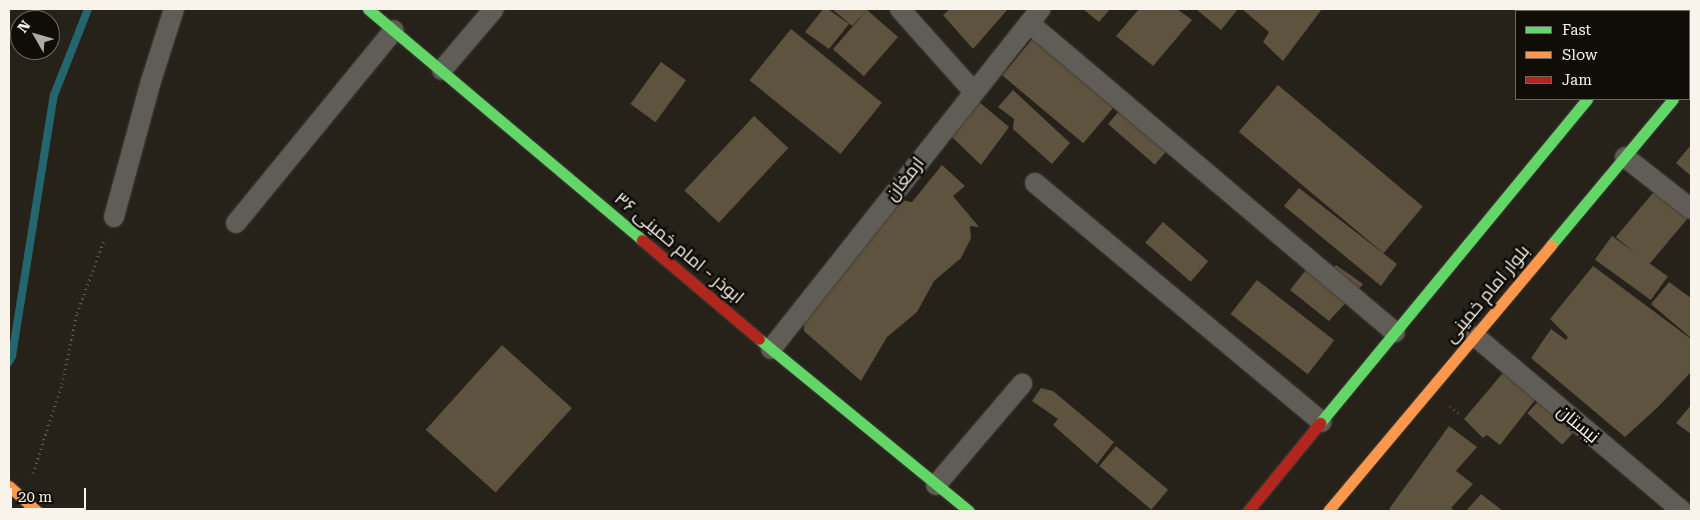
<!DOCTYPE html>
<meta charset="utf-8">
<style>
body{margin:0}
#map{position:relative;width:1700px;height:520px;overflow:hidden;background:#26221a;font-family:"Roboto Serif",Cairo,serif}
div>[style]{position:absolute}
[style*='--x']{left:calc(var(--x)*1px);top:calc(var(--y)*1px);width:calc(var(--w)*1px);rotate:calc(var(--a)*1deg)}
.stream>*{height:8px;margin:-4px;padding:0 4px;transform-origin:4px;border-radius:4px;background:#24666e}
.building>*{inset:0;background:#5e533e;transform-origin:0 0}
.path>*{height:3px;margin-top:-1.5px;transform-origin:0;background:repeating-linear-gradient(90deg,#625e58 0 1px,transparent 0 5px)}
.roads{filter:drop-shadow(0 0 1px #403d37) drop-shadow(0 0 1px #403d37)}
.street>*{height:20px;margin:-10px;padding:0 10px;transform-origin:10px;border-radius:10px;background:#605c56}
.fast>*{height:11px;margin:-5.5px;padding:0 5.5px;transform-origin:5.5px;border-radius:5.5px;background:#63d668}
.slow>*{height:11px;margin:-5.5px;padding:0 5.5px;transform-origin:5.5px;border-radius:5.5px;background:#ff974d}
.jam>*{height:11px;margin:-5.5px;padding:0 5.5px;transform-origin:5.5px;border-radius:5.5px;background:#b3261e}
span{translate:-50% -50%;white-space:nowrap;text-align:center;line-height:1.15;-webkit-text-stroke:5px #100d07;paint-order:stroke}
.street-label{font-size:18px;color:#f9f4eb}
.frame{position:absolute;inset:0;border:10px solid #f9f4eb;pointer-events:none}
.legend{position:absolute;left:1515px;top:10px;width:175px;height:90px;box-sizing:border-box;background:#100d07;border:1px solid #6d6962;margin:0;padding:6px 9px;list-style:none;font-size:15px;color:#f9f4eb}
.legend li{display:flex;align-items:center;gap:10px;height:25px}
.legend b{width:25px;border:1px solid #6d6962}
.north{position:absolute;left:10px;top:10px;width:50px;height:50px;box-sizing:border-box;background:#100d07;border:1px solid #6d6962;border-radius:50%;rotate:308deg;font-size:14px;font-weight:700;line-height:20px;text-align:center;color:#f9f4eb}
.north::after{content:'';display:block;margin:auto;width:18px;height:22px;background:#afaaa2;clip-path:polygon(50% 0,100% 100%,50% 72%,0 100%)}
.scale{position:absolute;left:10px;top:488px;width:76px;height:22px;box-sizing:border-box;border:2px solid #f9f4eb;border-top:0;padding-left:6px;font-size:15px;line-height:18px;white-space:nowrap;color:#f9f4eb;-webkit-text-stroke:4px #100d07;paint-order:stroke}
</style>
<div id="map">
<div class="stream">
<div style="--x:9;--y:362;--w:7;--a:-63"></div>
<div style="--x:12;--y:356;--w:264;--a:-80.9"></div>
<div style="--x:54;--y:95;--w:92;--a:-68.4"></div>
</div>
<div class="building">
<div style="clip-path:polygon(823px 9px,828px 9px,849px 24px,829px 49px,805px 32px)"></div>
<div style="clip-path:polygon(832px 9px,868px 9px,852px 26px)"></div>
<div style="clip-path:polygon(950px 9px,1008px 9px,973px 49px,943px 15px)"></div>
<div style="clip-path:polygon(1083px 9px,1110px 9px,1099px 22px)"></div>
<div style="clip-path:polygon(1139px 9px,1177px 9px,1192px 20px,1153px 66px,1116px 36px)"></div>
<div style="clip-path:polygon(1196px 9px,1238px 9px,1221px 30px)"></div>
<div style="clip-path:polygon(1242px 9px,1322px 9px,1283px 61px,1263px 42px,1269px 32px)"></div>
<div style="left:867px;top:10px;width:41px;height:52px;rotate:41deg"></div>
<div style="left:791px;top:29px;width:117px;height:66px;rotate:39deg"></div>
<div style="left:1040px;top:30px;width:106px;height:59px;rotate:40deg"></div>
<div style="left:661px;top:62px;width:31px;height:52px;rotate:36deg"></div>
<div style="left:1278px;top:85px;width:189px;height:61px;rotate:40deg"></div>
<div style="clip-path:polygon(1013px 90px,1070px 143px,1052px 164px,1013px 129px,1014px 119px,998px 107px)"></div>
<div style="clip-path:polygon(978px 101px,1009px 127px,981px 165px,951px 136px)"></div>
<div style="left:1127px;top:102px;width:62px;height:29px;rotate:41deg"></div>
<div style="left:754px;top:116px;width:47px;height:102px;rotate:43deg"></div>
<div style="clip-path:polygon(1691px 145px,1691px 176px,1676px 163px)"></div>
<div style="clip-path:polygon(942px 165px,965px 186px,953px 196px,979px 227px,970px 226px,971px 238px,961px 258px,934px 281px,917px 312px,887px 337px,861px 381px,804px 331px,804px 323px,895px 199px,912px 202px)"></div>
<div style="clip-path:polygon(1299px 188px,1397px 264px,1381px 286px,1284px 206px)"></div>
<div style="left:1657px;top:188px;width:43px;height:64px;rotate:40deg"></div>
<div style="left:1163px;top:222px;width:60px;height:27px;rotate:41deg"></div>
<div style="left:1612px;top:236px;width:69px;height:29px;rotate:36deg"></div>
<div style="clip-path:polygon(1313px 261px,1328px 273px,1336px 265px,1363px 284px,1329px 321px,1290px 290px)"></div>
<div style="clip-path:polygon(1593px 266px,1691px 339px,1691px 372px,1658px 407px,1625px 437px,1531px 358px,1551px 329px,1566px 340px,1568px 337px,1550px 319px)"></div>
<div style="left:1257px;top:280px;width:98px;height:43px;rotate:38deg"></div>
<div style="clip-path:polygon(1669px 282px,1691px 298px,1691px 338px,1651px 304px)"></div>
<div style="left:502px;top:345px;width:94px;height:114px;rotate:42deg"></div>
<div style="clip-path:polygon(1507px 368px,1539px 395px,1500px 445px,1487px 435px,1483px 438px,1464px 419px)"></div>
<div style="clip-path:polygon(1041px 388px,1053px 391px,1114px 442px,1097px 464px,1053px 425px,1058px 419px,1032px 401px)"></div>
<div style="left:1542px;top:397px;width:47px;height:22px;rotate:42deg"></div>
<div style="clip-path:polygon(1691px 405px,1691px 434px,1676px 423px)"></div>
<div style="clip-path:polygon(1449px 426px,1477px 447px,1456px 471px,1473px 484px,1451px 508px,1455px 511px,1392px 511px,1389px 509px)"></div>
<div style="left:1116px;top:446px;width:68px;height:26px;rotate:40deg"></div>
<div style="clip-path:polygon(1481px 494px,1503px 511px,1466px 511px)"></div>
</div>
<div class="path">
<div style="--x:1450;--y:406;--w:11;--a:38"></div>
<div style="--x:33;--y:473;--w:94;--a:-72"></div>
<div style="--x:62;--y:384;--w:73;--a:-78.1"></div>
<div style="--x:77;--y:313;--w:80;--a:-69.5"></div>
</div>
<div class="roads">
<div class="street">
<div style="--x:900;--y:9;--w:111;--a:48.3"></div>
<div style="--x:1029;--y:23;--w:479;--a:40.2"></div>
<div style="--x:442;--y:70;--w:80;--a:-49.6"></div>
<div style="--x:1625;--y:157;--w:84;--a:38.2"></div>
<div style="--x:1035;--y:183;--w:373;--a:39.8"></div>
<div style="--x:114;--y:217;--w:141;--a:-74.8"></div>
<div style="--x:151;--y:81;--w:76;--a:-72.3"></div>
<div style="--x:236;--y:223;--w:249;--a:-50.7"></div>
<div style="--x:1475;--y:336;--w:271;--a:40.2"></div>
<div style="--x:771;--y:349;--w:434;--a:-51.6"></div>
<div style="--x:936;--y:485;--w:133;--a:-49.6"></div>
</div>
<div class="fast">
<div style="--x:368;--y:9;--w:358;--a:40.1"></div>
<div style="--x:1625;--y:9;--w:4;--a:34"></div>
<div style="--x:1660;--y:11;--w:3;--a:-45"></div>
<div style="--x:1689;--y:80;--w:4;--a:-56"></div>
<div style="--x:1551;--y:245;--w:190;--a:-50.1"></div>
<div style="--x:759;--y:339;--w:271;--a:39.3"></div>
<div style="--x:1320;--y:423;--w:420;--a:-50.5"></div>
</div>
<div class="slow">
<div style="--x:9;--y:486;--w:38;--a:42"></div>
<div style="--x:1328;--y:511;--w:347;--a:-50"></div>
</div>
<div class="jam">
<div style="--x:642;--y:240;--w:153;--a:40.2"></div>
<div style="--x:1248;--y:511;--w:114;--a:-50.7"></div>
</div>
</div>
<div class="street-label">
<span style="left:905px;top:179px;rotate:-52deg">ارمغان</span>
<span style="left:679px;top:248px;rotate:40deg">ابوذر - امام خمینی ۳۶</span>
<span style="left:1487px;top:294px;rotate:-50deg">بلوار امام خمینی</span>
<span style="left:1578px;top:424px;rotate:40deg">نیستان</span>
</div>
<div class="frame"></div>
<ul class="legend">
<li><b style="height:6px;background:#63d668"></b>Fast</li>
<li><b style="height:6px;background:#ff974d"></b>Slow</li>
<li><b style="height:6px;background:#b3261e"></b>Jam</li>
</ul>
<div class="north">N</div>
<div class="scale">20 m</div>
</div>
